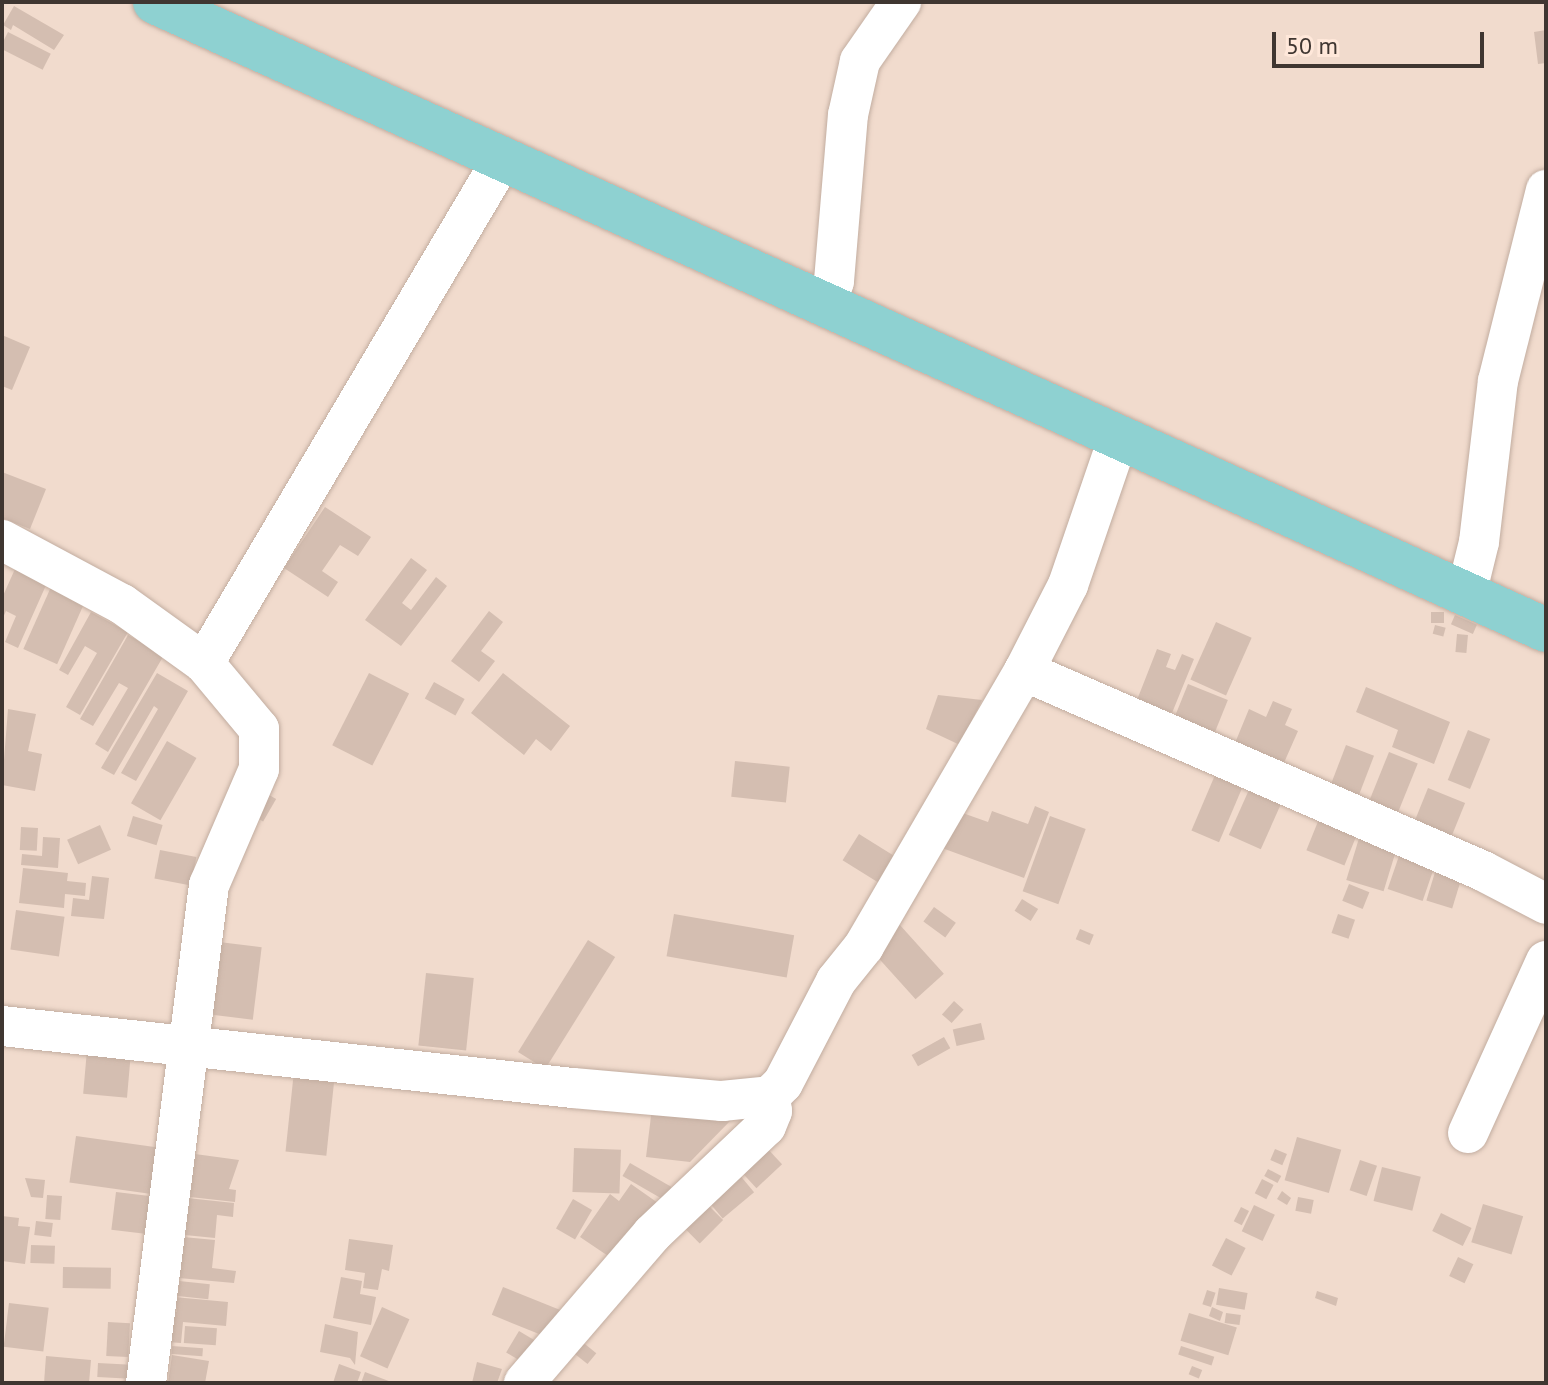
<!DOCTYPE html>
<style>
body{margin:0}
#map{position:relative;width:1548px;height:1385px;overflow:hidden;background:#f1dbcd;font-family:"PT Sans",sans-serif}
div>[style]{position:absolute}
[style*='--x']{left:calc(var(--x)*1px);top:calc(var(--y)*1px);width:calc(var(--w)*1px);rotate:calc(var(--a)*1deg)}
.building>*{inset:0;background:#d4beb1;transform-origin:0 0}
.roads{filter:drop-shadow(0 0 2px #c2ada0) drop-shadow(0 0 2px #c2ada0)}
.minor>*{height:40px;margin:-20px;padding:0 20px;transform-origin:20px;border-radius:20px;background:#fff}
.major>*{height:44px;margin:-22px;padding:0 22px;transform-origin:22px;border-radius:22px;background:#8ed1d1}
span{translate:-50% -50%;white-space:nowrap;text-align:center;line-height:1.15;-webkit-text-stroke:8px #ffe8da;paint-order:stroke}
.frame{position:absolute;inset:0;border:4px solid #3f3631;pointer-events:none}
.scale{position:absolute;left:1272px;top:32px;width:212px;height:36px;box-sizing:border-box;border:4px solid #3f3631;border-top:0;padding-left:10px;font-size:24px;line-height:28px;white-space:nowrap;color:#3f3631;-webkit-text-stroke:6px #ffe8da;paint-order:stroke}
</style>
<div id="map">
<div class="building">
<div style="clip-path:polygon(14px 6px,64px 35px,54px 50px,13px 25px,11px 30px,3px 25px)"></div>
<div style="clip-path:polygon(1546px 30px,1546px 63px,1538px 64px,1534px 32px)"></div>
<div style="left:8px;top:32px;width:48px;height:18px;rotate:27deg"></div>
<div style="clip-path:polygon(2px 335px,30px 347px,12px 390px,2px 386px)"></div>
<div style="clip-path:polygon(2px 472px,46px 489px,30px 529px,2px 518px)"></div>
<div style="clip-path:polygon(325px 507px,371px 537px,358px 556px,340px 545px,322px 571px,338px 582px,328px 597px,284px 568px)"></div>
<div style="clip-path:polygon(411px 558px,427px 570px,402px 603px,411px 610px,436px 577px,447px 586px,401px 646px,365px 620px)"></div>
<div style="clip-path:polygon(15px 569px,47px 583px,18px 648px,5px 642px,16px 616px,6px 611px,2px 620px,2px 598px)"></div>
<div style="left:51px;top:587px;width:37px;height:68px;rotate:24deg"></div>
<div style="clip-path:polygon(489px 611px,503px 622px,481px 651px,495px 661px,479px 682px,451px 661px)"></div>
<div style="clip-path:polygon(91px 612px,128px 632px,80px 715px,66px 707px,97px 653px,85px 646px,68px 675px,59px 670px)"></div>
<div style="left:1431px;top:612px;width:13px;height:11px"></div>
<div style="left:1455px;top:615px;width:24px;height:10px;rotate:24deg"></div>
<div style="left:1216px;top:622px;width:39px;height:63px;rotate:24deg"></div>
<div style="left:1435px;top:625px;width:11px;height:9px;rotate:15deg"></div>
<div style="left:1457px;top:634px;width:11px;height:18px;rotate:5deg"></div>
<div style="clip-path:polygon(128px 635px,164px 655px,108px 752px,95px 744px,128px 688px,119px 683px,93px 726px,80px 719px)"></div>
<div style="clip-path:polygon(1157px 649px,1171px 654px,1166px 667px,1175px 670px,1182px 654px,1194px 659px,1172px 713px,1137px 700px)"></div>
<div style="clip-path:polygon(157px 673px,188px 691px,136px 781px,121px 773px,158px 709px,154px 706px,114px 775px,101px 768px)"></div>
<div style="left:369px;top:673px;width:45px;height:81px;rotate:27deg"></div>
<div style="clip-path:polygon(503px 673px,570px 726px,551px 751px,536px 739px,524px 755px,471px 713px)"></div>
<div style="left:434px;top:682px;width:35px;height:19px;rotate:29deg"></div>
<div style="left:1188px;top:684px;width:43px;height:38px;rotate:22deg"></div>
<div style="clip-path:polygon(1366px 687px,1450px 722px,1434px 764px,1392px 747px,1398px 730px,1356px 712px)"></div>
<div style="clip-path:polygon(938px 695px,982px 700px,960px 745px,926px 729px)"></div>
<div style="clip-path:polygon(1273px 701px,1292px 709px,1285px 725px,1298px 731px,1283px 765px,1235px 743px,1249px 709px,1266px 717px)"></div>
<div style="clip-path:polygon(8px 709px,36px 714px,28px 751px,42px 754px,35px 791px,2px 785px)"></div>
<div style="left:1468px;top:730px;width:24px;height:54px;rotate:22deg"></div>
<div style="left:167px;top:741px;width:34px;height:72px;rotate:30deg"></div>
<div style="left:1346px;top:745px;width:30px;height:45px;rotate:21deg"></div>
<div style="left:1389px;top:752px;width:31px;height:55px;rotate:22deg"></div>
<div style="left:735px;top:761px;width:55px;height:36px;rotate:6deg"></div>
<div style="left:1218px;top:768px;width:30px;height:68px;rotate:23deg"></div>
<div style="left:1252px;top:783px;width:35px;height:57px;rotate:24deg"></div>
<div style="left:1428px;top:788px;width:40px;height:36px;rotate:22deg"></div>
<div style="left:264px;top:792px;width:14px;height:26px;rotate:30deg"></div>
<div style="clip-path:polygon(1035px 806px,1049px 812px,1024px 878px,942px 848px,957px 811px,988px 822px,992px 811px,1028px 824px)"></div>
<div style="left:1321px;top:814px;width:41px;height:39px;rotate:22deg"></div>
<div style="left:133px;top:816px;width:31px;height:21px;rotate:17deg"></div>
<div style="left:1050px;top:816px;width:38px;height:80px;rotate:20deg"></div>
<div style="left:100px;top:825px;width:27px;height:36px;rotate:66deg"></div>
<div style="left:21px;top:827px;width:17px;height:23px;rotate:3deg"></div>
<div style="left:859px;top:834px;width:44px;height:31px;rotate:32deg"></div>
<div style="left:1360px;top:835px;width:39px;height:47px;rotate:17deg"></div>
<div style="clip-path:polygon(43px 837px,60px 838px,58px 868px,21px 865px,22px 854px,42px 856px)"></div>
<div style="left:160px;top:850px;width:37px;height:29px;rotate:11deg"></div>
<div style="left:1400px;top:853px;width:37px;height:38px;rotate:19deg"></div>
<div style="clip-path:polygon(23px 868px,68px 873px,67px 881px,86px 883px,85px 896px,65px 894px,64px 908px,19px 903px)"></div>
<div style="left:1436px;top:869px;width:27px;height:33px;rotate:17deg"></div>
<div style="clip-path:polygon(92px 876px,109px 878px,104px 919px,71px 916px,73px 898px,89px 900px)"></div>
<div style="left:1349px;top:884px;width:22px;height:18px;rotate:22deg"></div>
<div style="left:1022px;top:899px;width:19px;height:14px;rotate:32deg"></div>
<div style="left:934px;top:907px;width:27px;height:18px;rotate:36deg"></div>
<div style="left:16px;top:910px;width:49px;height:40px;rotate:8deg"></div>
<div style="left:674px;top:914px;width:122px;height:43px;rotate:10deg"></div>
<div style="left:1338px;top:914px;width:18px;height:20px;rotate:19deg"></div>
<div style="left:899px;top:924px;width:67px;height:38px;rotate:48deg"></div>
<div style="left:1080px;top:929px;width:15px;height:11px;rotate:23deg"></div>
<div style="left:588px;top:940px;width:32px;height:132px;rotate:32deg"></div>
<div style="left:219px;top:942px;width:43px;height:73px;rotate:7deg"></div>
<div style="left:426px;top:973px;width:48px;height:73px;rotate:6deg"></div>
<div style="left:954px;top:1001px;width:13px;height:18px;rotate:42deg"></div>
<div style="left:981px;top:1023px;width:17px;height:29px;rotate:77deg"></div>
<div style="left:944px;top:1037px;width:13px;height:37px;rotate:61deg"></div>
<div style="left:87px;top:1050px;width:44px;height:44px;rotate:5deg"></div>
<div style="left:294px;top:1071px;width:41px;height:81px;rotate:6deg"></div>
<div style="clip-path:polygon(652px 1108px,732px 1119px,690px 1162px,646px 1157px)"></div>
<div style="left:76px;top:1136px;width:90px;height:47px;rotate:8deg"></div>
<div style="left:1297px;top:1137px;width:46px;height:45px;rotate:16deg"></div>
<div style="left:765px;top:1146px;width:25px;height:35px;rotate:47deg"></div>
<div style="left:574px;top:1148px;width:47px;height:44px;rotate:2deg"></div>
<div style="left:1275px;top:1149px;width:13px;height:12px;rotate:23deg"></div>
<div style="clip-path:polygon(195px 1154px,239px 1160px,229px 1189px,236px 1190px,235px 1202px,190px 1197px)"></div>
<div style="left:1360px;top:1160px;width:18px;height:32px;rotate:19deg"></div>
<div style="left:630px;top:1163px;width:48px;height:15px;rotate:30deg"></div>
<div style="left:1382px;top:1167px;width:40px;height:35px;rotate:14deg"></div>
<div style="left:1268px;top:1169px;width:15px;height:8px;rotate:28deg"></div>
<div style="left:738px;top:1173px;width:25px;height:41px;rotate:50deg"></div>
<div style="clip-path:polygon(25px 1178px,45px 1180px,43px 1198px,31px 1197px)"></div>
<div style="left:1262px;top:1179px;width:13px;height:16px;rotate:27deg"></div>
<div style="clip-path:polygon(631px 1184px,658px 1203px,617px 1262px,580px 1237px,610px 1194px,619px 1201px)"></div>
<div style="clip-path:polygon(1282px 1191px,1291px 1198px,1287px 1205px,1277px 1199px)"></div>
<div style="left:116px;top:1192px;width:40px;height:38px;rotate:7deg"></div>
<div style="left:47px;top:1195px;width:15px;height:24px;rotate:4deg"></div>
<div style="left:1298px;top:1197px;width:16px;height:14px;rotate:11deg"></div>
<div style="clip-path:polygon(187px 1198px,234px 1203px,233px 1217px,217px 1215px,215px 1238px,185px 1235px)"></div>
<div style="left:573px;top:1199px;width:22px;height:34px;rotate:30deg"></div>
<div style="left:704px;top:1201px;width:27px;height:33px;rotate:45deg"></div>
<div style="left:1483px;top:1204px;width:42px;height:40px;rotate:17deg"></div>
<div style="left:1254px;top:1205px;width:23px;height:29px;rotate:25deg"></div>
<div style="left:1241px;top:1207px;width:9px;height:16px;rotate:27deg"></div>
<div style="left:1441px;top:1213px;width:34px;height:20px;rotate:26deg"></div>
<div style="clip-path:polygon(2px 1216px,19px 1218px,18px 1226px,30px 1227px,25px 1264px,2px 1261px)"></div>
<div style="left:36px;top:1221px;width:17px;height:14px;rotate:7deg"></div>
<div style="clip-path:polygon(183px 1237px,215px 1240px,212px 1268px,236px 1271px,234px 1283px,179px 1278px)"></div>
<div style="left:1226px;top:1238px;width:22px;height:31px;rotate:27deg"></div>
<div style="clip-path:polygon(349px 1239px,393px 1245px,389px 1271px,382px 1269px,378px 1290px,363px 1288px,365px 1273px,345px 1270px)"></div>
<div style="left:31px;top:1245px;width:24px;height:18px;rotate:2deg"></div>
<div style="left:1458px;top:1257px;width:17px;height:21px;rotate:25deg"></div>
<div style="left:63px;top:1267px;width:48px;height:21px;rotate:1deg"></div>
<div style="clip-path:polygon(341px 1277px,362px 1281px,360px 1294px,376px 1297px,371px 1325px,333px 1318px)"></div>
<div style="left:179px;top:1281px;width:31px;height:15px;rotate:6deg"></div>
<div style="left:503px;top:1287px;width:67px;height:30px;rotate:22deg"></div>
<div style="left:1219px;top:1288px;width:29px;height:17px;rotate:10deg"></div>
<div style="left:1207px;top:1290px;width:9px;height:15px;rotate:18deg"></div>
<div style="clip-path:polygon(1317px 1291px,1338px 1298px,1336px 1306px,1315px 1298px)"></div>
<div style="clip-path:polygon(174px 1297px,228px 1302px,226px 1326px,183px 1322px,181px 1343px,168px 1342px,166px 1311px,177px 1312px)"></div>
<div style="left:9px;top:1303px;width:40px;height:44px;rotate:7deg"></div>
<div style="left:382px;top:1307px;width:30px;height:54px;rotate:24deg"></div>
<div style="clip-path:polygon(1212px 1307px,1223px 1312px,1220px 1321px,1209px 1316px)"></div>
<div style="left:1189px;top:1313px;width:50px;height:29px;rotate:17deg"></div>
<div style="left:1226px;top:1313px;width:15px;height:10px;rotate:8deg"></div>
<div style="left:108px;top:1322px;width:22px;height:34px;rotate:3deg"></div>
<div style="clip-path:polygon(325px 1324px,358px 1332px,355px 1365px,350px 1358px,320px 1352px)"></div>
<div style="left:185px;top:1326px;width:32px;height:17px;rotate:4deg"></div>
<div style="left:519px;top:1331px;width:23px;height:25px;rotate:31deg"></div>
<div style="left:580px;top:1340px;width:21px;height:14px;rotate:39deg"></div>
<div style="left:172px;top:1346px;width:31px;height:8px;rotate:4deg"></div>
<div style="left:1181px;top:1346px;width:35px;height:9px;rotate:18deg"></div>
<div style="clip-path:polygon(172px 1355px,209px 1361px,205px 1383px,168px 1383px)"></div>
<div style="clip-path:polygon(46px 1356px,91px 1360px,89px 1383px,44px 1383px)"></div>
<div style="clip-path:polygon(477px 1362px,502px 1369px,497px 1383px,472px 1383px)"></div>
<div style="left:98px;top:1363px;width:33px;height:14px;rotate:3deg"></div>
<div style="clip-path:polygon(339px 1364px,361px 1372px,357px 1383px,333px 1383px)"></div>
<div style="left:1192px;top:1366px;width:11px;height:9px;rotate:22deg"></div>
<div style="clip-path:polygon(365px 1372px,394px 1383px,361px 1383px)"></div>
</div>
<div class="roads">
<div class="minor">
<div style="--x:827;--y:304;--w:24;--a:-73"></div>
<div style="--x:834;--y:281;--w:167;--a:-85.2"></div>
<div style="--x:848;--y:115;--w:55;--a:-77.5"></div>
<div style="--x:860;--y:61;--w:72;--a:-55.2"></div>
<div style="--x:2;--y:540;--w:136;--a:28.1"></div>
<div style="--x:122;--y:604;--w:101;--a:35.7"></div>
<div style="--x:204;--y:663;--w:86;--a:50.2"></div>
<div style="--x:259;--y:729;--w:40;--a:90"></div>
<div style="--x:259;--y:769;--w:126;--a:113.3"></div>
<div style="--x:209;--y:885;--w:502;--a:97.21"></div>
<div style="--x:1466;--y:595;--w:55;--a:-76.2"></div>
<div style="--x:1479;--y:542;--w:162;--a:-83.3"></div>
<div style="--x:1498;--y:381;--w:197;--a:-75.9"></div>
<div style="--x:204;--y:663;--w:587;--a:-59.37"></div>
<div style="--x:1024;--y:671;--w:501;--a:23.54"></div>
<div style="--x:1483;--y:871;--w:71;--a:27.6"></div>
<div style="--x:2;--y:1026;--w:574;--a:6.2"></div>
<div style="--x:573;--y:1088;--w:150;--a:5"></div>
<div style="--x:722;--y:1101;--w:48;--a:-5.9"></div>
<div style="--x:770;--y:1096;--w:18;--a:-45"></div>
<div style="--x:783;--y:1083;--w:115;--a:-62.5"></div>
<div style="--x:836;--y:981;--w:45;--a:-51.3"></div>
<div style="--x:864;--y:946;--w:318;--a:-59.8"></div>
<div style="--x:1024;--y:671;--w:97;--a:-62.9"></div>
<div style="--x:1068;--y:585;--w:154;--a:-71.1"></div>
<div style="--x:1468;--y:1133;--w:189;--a:-65.6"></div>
<div style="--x:524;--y:1383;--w:196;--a:-49.3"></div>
<div style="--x:652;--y:1234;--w:157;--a:-43.5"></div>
<div style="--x:766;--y:1126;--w:16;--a:-68"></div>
<div style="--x:772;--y:1111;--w:15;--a:-98"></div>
</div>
<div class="major">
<div style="--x:155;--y:2;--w:1526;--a:24.3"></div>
</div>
</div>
<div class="frame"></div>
<div class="scale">50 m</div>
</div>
